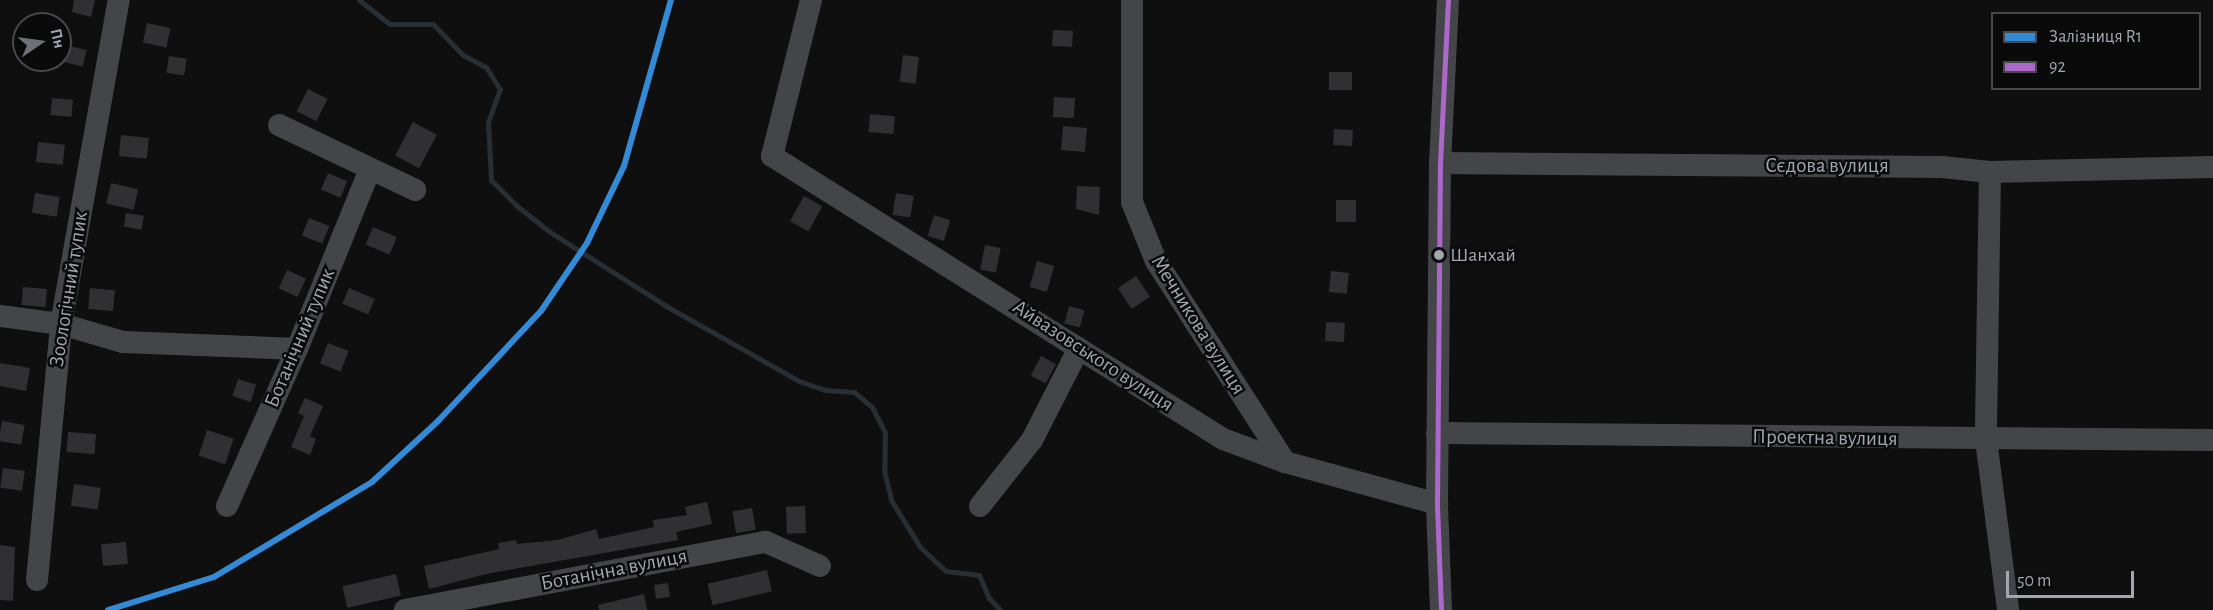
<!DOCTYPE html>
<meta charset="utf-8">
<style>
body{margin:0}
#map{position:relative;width:2213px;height:610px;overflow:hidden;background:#0f0f10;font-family:"Alegreya Sans",sans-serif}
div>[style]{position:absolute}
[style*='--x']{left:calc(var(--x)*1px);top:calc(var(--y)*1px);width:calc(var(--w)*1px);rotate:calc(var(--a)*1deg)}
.stream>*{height:5px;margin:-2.5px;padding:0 2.5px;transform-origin:2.5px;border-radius:2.5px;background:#282f34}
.building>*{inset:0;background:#303032;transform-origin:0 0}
.minor>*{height:22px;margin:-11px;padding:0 11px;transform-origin:11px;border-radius:11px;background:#444549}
.bus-1>*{height:4.5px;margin:-2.25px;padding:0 2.25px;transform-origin:2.25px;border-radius:2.25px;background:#ac68c9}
.rail-1>*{height:6px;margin:-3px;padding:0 3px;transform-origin:3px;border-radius:3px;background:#338bd7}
.dots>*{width:16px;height:16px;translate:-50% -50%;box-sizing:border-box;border:3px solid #0a0a0b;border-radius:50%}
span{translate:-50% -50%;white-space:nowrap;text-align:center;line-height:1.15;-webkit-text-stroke:5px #0a0a0b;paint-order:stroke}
.bus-label{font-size:20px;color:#a2a6b0}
.left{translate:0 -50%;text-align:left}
.street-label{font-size:21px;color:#a2a6b0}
.legend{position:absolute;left:1991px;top:12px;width:210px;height:78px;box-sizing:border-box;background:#0a0a0b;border:2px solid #47484d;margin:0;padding:8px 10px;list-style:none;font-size:18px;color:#a2a6b0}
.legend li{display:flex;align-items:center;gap:12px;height:30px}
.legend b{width:30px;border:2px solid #47484d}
.north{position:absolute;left:12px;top:12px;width:60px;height:60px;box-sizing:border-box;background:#0a0a0b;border:2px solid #47484d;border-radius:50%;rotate:77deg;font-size:16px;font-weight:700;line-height:24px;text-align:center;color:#a2a6b0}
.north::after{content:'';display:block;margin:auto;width:21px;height:27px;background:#6f7178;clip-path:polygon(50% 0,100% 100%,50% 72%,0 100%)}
.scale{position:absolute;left:2006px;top:571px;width:128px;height:27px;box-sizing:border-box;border:3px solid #a2a6b0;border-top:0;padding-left:8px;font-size:18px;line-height:21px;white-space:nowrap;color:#a2a6b0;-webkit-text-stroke:4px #0a0a0b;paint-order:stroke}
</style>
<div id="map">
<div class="stream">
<div style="--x:359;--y:0;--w:39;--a:38"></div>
<div style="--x:390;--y:24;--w:43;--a:0"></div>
<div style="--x:433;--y:24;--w:43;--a:45.9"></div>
<div style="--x:463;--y:55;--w:26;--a:28"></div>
<div style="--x:486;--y:67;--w:26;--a:58"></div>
<div style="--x:500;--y:89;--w:35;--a:110"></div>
<div style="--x:488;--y:122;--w:58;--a:87"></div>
<div style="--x:491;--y:180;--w:37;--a:45"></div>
<div style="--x:517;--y:206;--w:42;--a:38.2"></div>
<div style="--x:550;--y:232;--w:138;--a:32.5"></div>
<div style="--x:666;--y:306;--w:153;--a:29.4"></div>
<div style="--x:799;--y:381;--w:28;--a:19"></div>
<div style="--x:825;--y:390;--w:29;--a:4"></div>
<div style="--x:854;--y:392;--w:23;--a:40"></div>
<div style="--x:872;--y:407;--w:28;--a:63"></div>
<div style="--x:885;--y:432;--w:39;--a:91"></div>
<div style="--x:884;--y:471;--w:30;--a:76"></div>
<div style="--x:891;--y:500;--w:55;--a:58.3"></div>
<div style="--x:920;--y:547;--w:35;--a:43"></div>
<div style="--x:946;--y:571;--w:33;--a:7"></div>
<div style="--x:979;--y:575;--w:25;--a:67"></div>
<div style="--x:989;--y:598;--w:16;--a:47"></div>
</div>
<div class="building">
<div style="clip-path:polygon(74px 0,95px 0,91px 17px,72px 12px)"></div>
<div style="left:147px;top:23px;width:24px;height:20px;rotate:12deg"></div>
<div style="left:1053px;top:30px;width:20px;height:16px;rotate:3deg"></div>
<div style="left:65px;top:45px;width:22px;height:17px;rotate:13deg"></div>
<div style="left:903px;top:55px;width:16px;height:27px;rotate:7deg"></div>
<div style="left:169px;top:56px;width:18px;height:17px;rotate:9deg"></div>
<div style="left:1329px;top:72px;width:23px;height:18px"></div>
<div style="left:308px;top:89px;width:22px;height:25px;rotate:27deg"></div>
<div style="left:1054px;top:97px;width:21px;height:20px;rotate:3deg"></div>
<div style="left:52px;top:98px;width:21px;height:17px;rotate:5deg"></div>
<div style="left:870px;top:114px;width:25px;height:18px;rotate:5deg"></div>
<div style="left:413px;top:122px;width:27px;height:38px;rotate:28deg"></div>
<div style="left:1063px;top:126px;width:24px;height:24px;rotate:5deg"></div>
<div style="left:1334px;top:129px;width:19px;height:16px;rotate:3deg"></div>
<div style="left:121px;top:135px;width:28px;height:21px;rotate:6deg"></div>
<div style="left:38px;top:142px;width:27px;height:20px;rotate:6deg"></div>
<div style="left:328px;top:173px;width:21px;height:18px;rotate:23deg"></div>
<div style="left:111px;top:183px;width:28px;height:21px;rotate:13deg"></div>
<div style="clip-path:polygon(1077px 186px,1100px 187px,1099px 215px,1076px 209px)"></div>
<div style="left:35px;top:193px;width:25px;height:20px;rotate:9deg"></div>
<div style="left:896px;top:193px;width:18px;height:22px;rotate:9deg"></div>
<div style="left:804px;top:196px;width:21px;height:29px;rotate:29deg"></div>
<div style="left:1336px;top:200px;width:20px;height:22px"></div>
<div style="left:126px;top:213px;width:18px;height:14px;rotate:9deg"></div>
<div style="left:934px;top:215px;width:17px;height:22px;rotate:17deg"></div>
<div style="left:309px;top:218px;width:22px;height:19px;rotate:22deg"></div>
<div style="left:373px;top:227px;width:26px;height:19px;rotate:23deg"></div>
<div style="left:985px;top:245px;width:16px;height:25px;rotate:11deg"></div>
<div style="left:1037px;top:261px;width:18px;height:27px;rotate:16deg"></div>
<div style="left:287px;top:270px;width:21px;height:20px;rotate:25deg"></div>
<div style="left:1331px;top:271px;width:18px;height:21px;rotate:6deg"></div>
<div style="left:1136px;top:276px;width:25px;height:22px;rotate:56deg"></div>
<div style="left:23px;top:287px;width:24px;height:18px;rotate:5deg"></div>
<div style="left:90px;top:288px;width:25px;height:21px;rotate:5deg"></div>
<div style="left:349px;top:288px;width:28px;height:17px;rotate:23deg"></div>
<div style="left:1069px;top:306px;width:16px;height:18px;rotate:15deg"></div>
<div style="left:1326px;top:322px;width:19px;height:19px;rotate:3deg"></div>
<div style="left:328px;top:343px;width:22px;height:22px;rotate:21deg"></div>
<div style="left:1041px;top:356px;width:17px;height:22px;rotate:28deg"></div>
<div style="clip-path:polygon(0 363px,30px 368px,26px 391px,0 386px)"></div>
<div style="left:238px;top:379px;width:19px;height:18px;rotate:18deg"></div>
<div style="clip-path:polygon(305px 398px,323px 406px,310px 436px,316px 439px,310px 455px,291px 447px,304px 416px,298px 413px)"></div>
<div style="left:2px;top:421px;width:23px;height:20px;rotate:10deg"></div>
<div style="left:207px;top:430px;width:28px;height:27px;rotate:18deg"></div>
<div style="left:68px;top:432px;width:28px;height:20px;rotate:4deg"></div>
<div style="left:3px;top:468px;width:22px;height:20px;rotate:8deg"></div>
<div style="left:74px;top:484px;width:27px;height:22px;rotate:8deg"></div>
<div style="clip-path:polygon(707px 502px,712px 524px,676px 532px,678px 540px,486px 574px,429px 589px,424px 566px,499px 549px,498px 543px,516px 540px,517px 544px,558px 540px,596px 529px,599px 539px,654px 527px,653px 520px,687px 515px,685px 507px)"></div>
<div style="left:805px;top:506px;width:27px;height:19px;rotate:88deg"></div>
<div style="left:752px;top:508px;width:22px;height:20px;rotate:80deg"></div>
<div style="left:126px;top:542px;width:22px;height:25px;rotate:85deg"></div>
<div style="clip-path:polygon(0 545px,15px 547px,13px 601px,0 600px)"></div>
<div style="left:767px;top:570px;width:22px;height:61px;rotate:77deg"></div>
<div style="left:396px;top:574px;width:22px;height:55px;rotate:77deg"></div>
<div style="left:668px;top:583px;width:14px;height:14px;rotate:82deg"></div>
<div style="clip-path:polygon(644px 594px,647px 610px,599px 610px,598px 605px)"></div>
</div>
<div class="minor">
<div style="--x:811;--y:0;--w:161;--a:104"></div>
<div style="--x:772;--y:156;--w:532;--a:32.11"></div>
<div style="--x:1223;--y:439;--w:66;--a:20.4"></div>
<div style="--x:1285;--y:462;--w:158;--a:15.4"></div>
<div style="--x:1132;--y:0;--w:202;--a:90"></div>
<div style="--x:1132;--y:202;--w:64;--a:67.9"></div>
<div style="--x:1156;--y:261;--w:239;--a:57.3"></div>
<div style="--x:279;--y:125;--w:151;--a:25.5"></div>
<div style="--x:1440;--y:163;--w:502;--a:0.46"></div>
<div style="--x:1942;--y:167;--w:48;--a:5.9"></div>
<div style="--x:1990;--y:172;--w:223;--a:-1.3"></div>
<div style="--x:1990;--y:172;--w:268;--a:90.9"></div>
<div style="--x:1986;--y:440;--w:171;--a:82.6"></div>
<div style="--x:0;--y:316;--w:62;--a:7.5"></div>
<div style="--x:61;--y:324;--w:65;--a:16.2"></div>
<div style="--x:123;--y:342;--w:174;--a:2.3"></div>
<div style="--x:1437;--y:433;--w:776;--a:0.52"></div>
<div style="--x:227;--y:506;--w:172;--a:-66"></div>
<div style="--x:297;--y:349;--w:194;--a:-67.9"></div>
<div style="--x:980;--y:506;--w:84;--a:-51.8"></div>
<div style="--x:1032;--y:440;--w:103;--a:-62.9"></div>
<div style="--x:37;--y:580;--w:257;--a:-84.6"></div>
<div style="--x:61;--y:324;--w:329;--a:-79.9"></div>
<div style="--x:405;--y:610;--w:367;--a:-10.7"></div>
<div style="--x:766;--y:542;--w:59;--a:24"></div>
<div style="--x:1441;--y:610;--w:106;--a:-92.2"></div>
<div style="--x:1437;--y:504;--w:341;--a:-89.5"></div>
<div style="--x:1440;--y:163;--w:163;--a:-87.2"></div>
</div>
<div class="bus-1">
<div style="--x:1441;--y:610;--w:106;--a:-92.2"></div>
<div style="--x:1437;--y:504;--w:341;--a:-89.5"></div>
<div style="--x:1440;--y:163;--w:163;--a:-87.2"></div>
</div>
<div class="rail-1">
<div style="--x:108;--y:610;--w:111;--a:-17.3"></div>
<div style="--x:214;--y:577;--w:184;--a:-31"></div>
<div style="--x:372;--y:482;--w:90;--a:-42.7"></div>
<div style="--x:438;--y:421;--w:151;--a:-46.9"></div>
<div style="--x:541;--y:311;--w:82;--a:-55.9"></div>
<div style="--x:587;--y:243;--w:85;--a:-64.3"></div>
<div style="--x:624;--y:166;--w:173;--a:-74.2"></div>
</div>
<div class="dots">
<div style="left:1439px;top:255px;background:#a2a6b0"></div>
</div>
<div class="bus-label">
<span class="left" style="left:1450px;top:255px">Шанхай</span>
</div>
<div class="street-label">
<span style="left:1827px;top:166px">Сєдова вулиця</span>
<span style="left:69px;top:289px;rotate:-81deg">Зоологічний тупик</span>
<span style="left:1198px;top:325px;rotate:58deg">Мечникова вулиця</span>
<span style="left:300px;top:338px;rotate:-67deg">Ботанічний тупик</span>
<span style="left:1093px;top:356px;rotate:33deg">Айвазовського вулиця</span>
<span style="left:1825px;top:438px;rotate:1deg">Проектна вулиця</span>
<span style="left:614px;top:570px;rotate:-11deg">Ботанічна вулиця</span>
</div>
<ul class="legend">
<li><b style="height:8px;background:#338bd7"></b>Залізниця R1</li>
<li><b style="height:8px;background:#ac68c9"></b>92</li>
</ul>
<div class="north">Пн</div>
<div class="scale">50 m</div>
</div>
